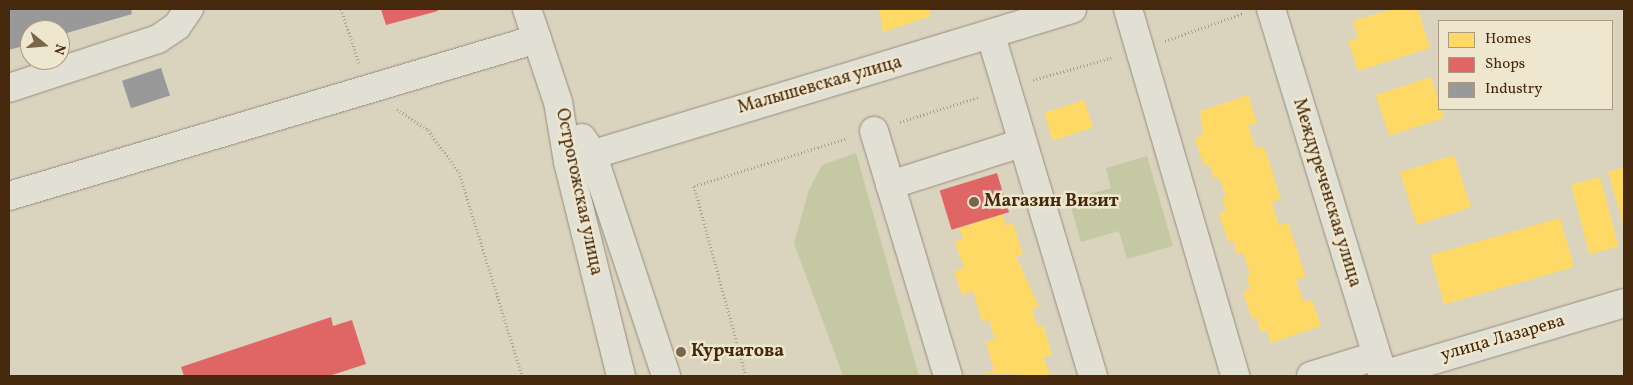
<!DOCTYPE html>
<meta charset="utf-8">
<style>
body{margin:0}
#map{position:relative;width:1633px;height:385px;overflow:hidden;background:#dad3be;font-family:Vollkorn,serif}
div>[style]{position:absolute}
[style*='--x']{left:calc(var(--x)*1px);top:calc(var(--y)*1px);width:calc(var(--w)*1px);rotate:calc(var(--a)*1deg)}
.green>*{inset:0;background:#c4c9a4}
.homes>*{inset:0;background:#ffd966;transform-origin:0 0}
.shops>*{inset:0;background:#e06666;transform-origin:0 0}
.industry>*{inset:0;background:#999;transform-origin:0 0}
.path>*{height:3px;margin-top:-1.5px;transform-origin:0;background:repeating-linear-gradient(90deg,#a6a095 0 1px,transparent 0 3.5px)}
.roads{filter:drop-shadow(0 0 1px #958d7d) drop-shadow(0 0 1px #958d7d)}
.minor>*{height:28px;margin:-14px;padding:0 14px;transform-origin:14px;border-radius:14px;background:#e2dfd4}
.dots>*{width:14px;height:14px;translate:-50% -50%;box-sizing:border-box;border:2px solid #eee6ce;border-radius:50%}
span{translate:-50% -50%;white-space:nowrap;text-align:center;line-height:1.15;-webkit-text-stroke:5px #eee6ce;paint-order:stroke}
.street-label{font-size:18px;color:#46290c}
.poi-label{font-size:18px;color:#46290c;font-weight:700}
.left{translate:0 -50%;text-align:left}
.frame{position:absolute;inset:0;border:10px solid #46290c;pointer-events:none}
.legend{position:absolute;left:1438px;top:20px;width:175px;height:90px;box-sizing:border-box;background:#eee6ce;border:1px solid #ab9a80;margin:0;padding:6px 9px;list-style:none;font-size:15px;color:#46290c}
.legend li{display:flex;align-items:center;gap:10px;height:25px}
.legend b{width:25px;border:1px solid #ab9a80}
.north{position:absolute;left:20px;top:20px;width:50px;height:50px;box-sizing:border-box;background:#eee6ce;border:1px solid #ab9a80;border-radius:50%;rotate:107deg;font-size:14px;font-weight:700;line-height:20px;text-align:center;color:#46290c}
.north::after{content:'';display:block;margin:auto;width:18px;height:22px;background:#7a644a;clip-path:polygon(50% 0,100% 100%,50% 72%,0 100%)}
</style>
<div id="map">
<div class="green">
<div style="clip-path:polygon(856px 153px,919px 376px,843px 376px,794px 243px,809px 190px,822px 165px)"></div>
<div style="clip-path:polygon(1147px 156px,1173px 246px,1127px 259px,1119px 231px,1081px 242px,1069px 200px,1111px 188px,1106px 168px)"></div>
</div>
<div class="homes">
<div style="clip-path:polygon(879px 9px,928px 9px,931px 16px,883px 32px)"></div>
<div style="clip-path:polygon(1393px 9px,1418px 9px,1430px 48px,1358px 71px,1348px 41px,1358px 38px,1353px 21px)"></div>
<div style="left:1431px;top:77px;width:43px;height:58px;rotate:72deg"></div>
<div style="clip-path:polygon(1248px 95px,1257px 123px,1248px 126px,1256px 149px,1264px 146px,1281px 199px,1272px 202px,1279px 225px,1288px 223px,1306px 277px,1296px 280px,1304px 302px,1312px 300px,1321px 326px,1271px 343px,1267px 330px,1261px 332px,1257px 318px,1252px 319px,1243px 291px,1250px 289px,1246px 276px,1250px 274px,1243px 253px,1237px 255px,1233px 240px,1228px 242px,1219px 214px,1226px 211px,1222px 198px,1226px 197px,1219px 177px,1214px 179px,1209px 164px,1204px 166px,1195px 138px,1203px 135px,1200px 111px)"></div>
<div style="left:1084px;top:100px;width:29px;height:42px;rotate:72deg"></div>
<div style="left:1454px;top:155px;width:55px;height:57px;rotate:72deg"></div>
<div style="clip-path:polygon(1624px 167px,1624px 227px,1608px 172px)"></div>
<div style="left:1600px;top:177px;width:72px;height:30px;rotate:75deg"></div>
<div style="clip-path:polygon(1003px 214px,1006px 226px,1013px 223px,1023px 254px,1016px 256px,1039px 307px,1032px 309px,1038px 327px,1043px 325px,1052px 355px,1044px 357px,1050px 376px,983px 373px,994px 370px,986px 342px,995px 340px,989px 319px,982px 322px,973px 291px,962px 295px,954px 271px,964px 268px,955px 242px,963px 239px,959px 228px)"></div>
<div style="left:1560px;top:218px;width:51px;height:135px;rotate:74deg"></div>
</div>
<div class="shops">
<div style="clip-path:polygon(381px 9px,437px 9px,438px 11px,386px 25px)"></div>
<div style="left:997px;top:173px;width:41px;height:60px;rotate:73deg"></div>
<div style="clip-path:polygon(331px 317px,333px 326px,352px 320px,366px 364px,329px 376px,184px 376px,181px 367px)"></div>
</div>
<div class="industry">
<div style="clip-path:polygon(9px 9px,131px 9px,132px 14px,60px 35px,60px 30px,30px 30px,30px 44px,9px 50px)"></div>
<div style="left:161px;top:68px;width:29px;height:41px;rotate:72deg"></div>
</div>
<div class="path">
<div style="--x:341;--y:9;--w:57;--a:71.6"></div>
<div style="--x:1165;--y:41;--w:84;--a:-19.5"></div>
<div style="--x:1033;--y:80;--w:84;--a:-15.9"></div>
<div style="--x:397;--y:109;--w:37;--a:34"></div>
<div style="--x:428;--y:130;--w:52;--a:53.6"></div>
<div style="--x:459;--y:172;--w:214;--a:72.8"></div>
<div style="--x:900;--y:122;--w:83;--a:-17.6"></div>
<div style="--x:746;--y:376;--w:197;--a:-105.3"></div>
<div style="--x:694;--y:186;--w:161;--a:-17.3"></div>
</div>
<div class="roads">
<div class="minor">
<div style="--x:527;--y:9;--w:98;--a:71.6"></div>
<div style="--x:558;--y:102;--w:61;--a:80.5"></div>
<div style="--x:568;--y:162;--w:220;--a:76.1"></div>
<div style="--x:1128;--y:9;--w:382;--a:73.7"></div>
<div style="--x:1271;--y:9;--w:384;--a:73"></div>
<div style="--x:991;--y:36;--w:355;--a:73.3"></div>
<div style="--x:9;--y:88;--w:157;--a:-18.2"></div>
<div style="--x:158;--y:39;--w:23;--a:-34"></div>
<div style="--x:177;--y:26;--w:21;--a:-55"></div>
<div style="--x:874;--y:131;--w:256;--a:73.2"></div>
<div style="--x:582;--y:138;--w:18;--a:56"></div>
<div style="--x:592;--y:153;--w:235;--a:71.6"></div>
<div style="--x:568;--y:162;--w:527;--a:-16.89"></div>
<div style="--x:890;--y:185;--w:139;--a:-17.7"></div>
<div style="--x:9;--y:196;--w:551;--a:-16.56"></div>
<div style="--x:1383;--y:375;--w:252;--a:-16.6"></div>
<div style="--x:1311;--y:376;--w:68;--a:-17.1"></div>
</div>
</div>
<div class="dots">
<div style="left:974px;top:202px;background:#7a644a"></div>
<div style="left:681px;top:352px;background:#7a644a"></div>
</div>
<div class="street-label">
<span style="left:820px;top:86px;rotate:-16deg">Малышевская улица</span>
<span style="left:578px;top:192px;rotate:78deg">Острогожская улица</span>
<span style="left:1326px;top:193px;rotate:73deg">Междуреченская улица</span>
<span style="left:1503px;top:339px;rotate:-16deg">улица Лазарева</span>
</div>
<div class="poi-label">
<span class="left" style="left:984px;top:202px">Магазин Визит</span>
<span class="left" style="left:691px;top:352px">Курчатова</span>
</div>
<div class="frame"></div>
<ul class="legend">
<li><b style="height:14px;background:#ffd966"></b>Homes</li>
<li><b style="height:14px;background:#e06666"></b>Shops</li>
<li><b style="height:14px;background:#999"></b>Industry</li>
</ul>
<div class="north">N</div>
</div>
